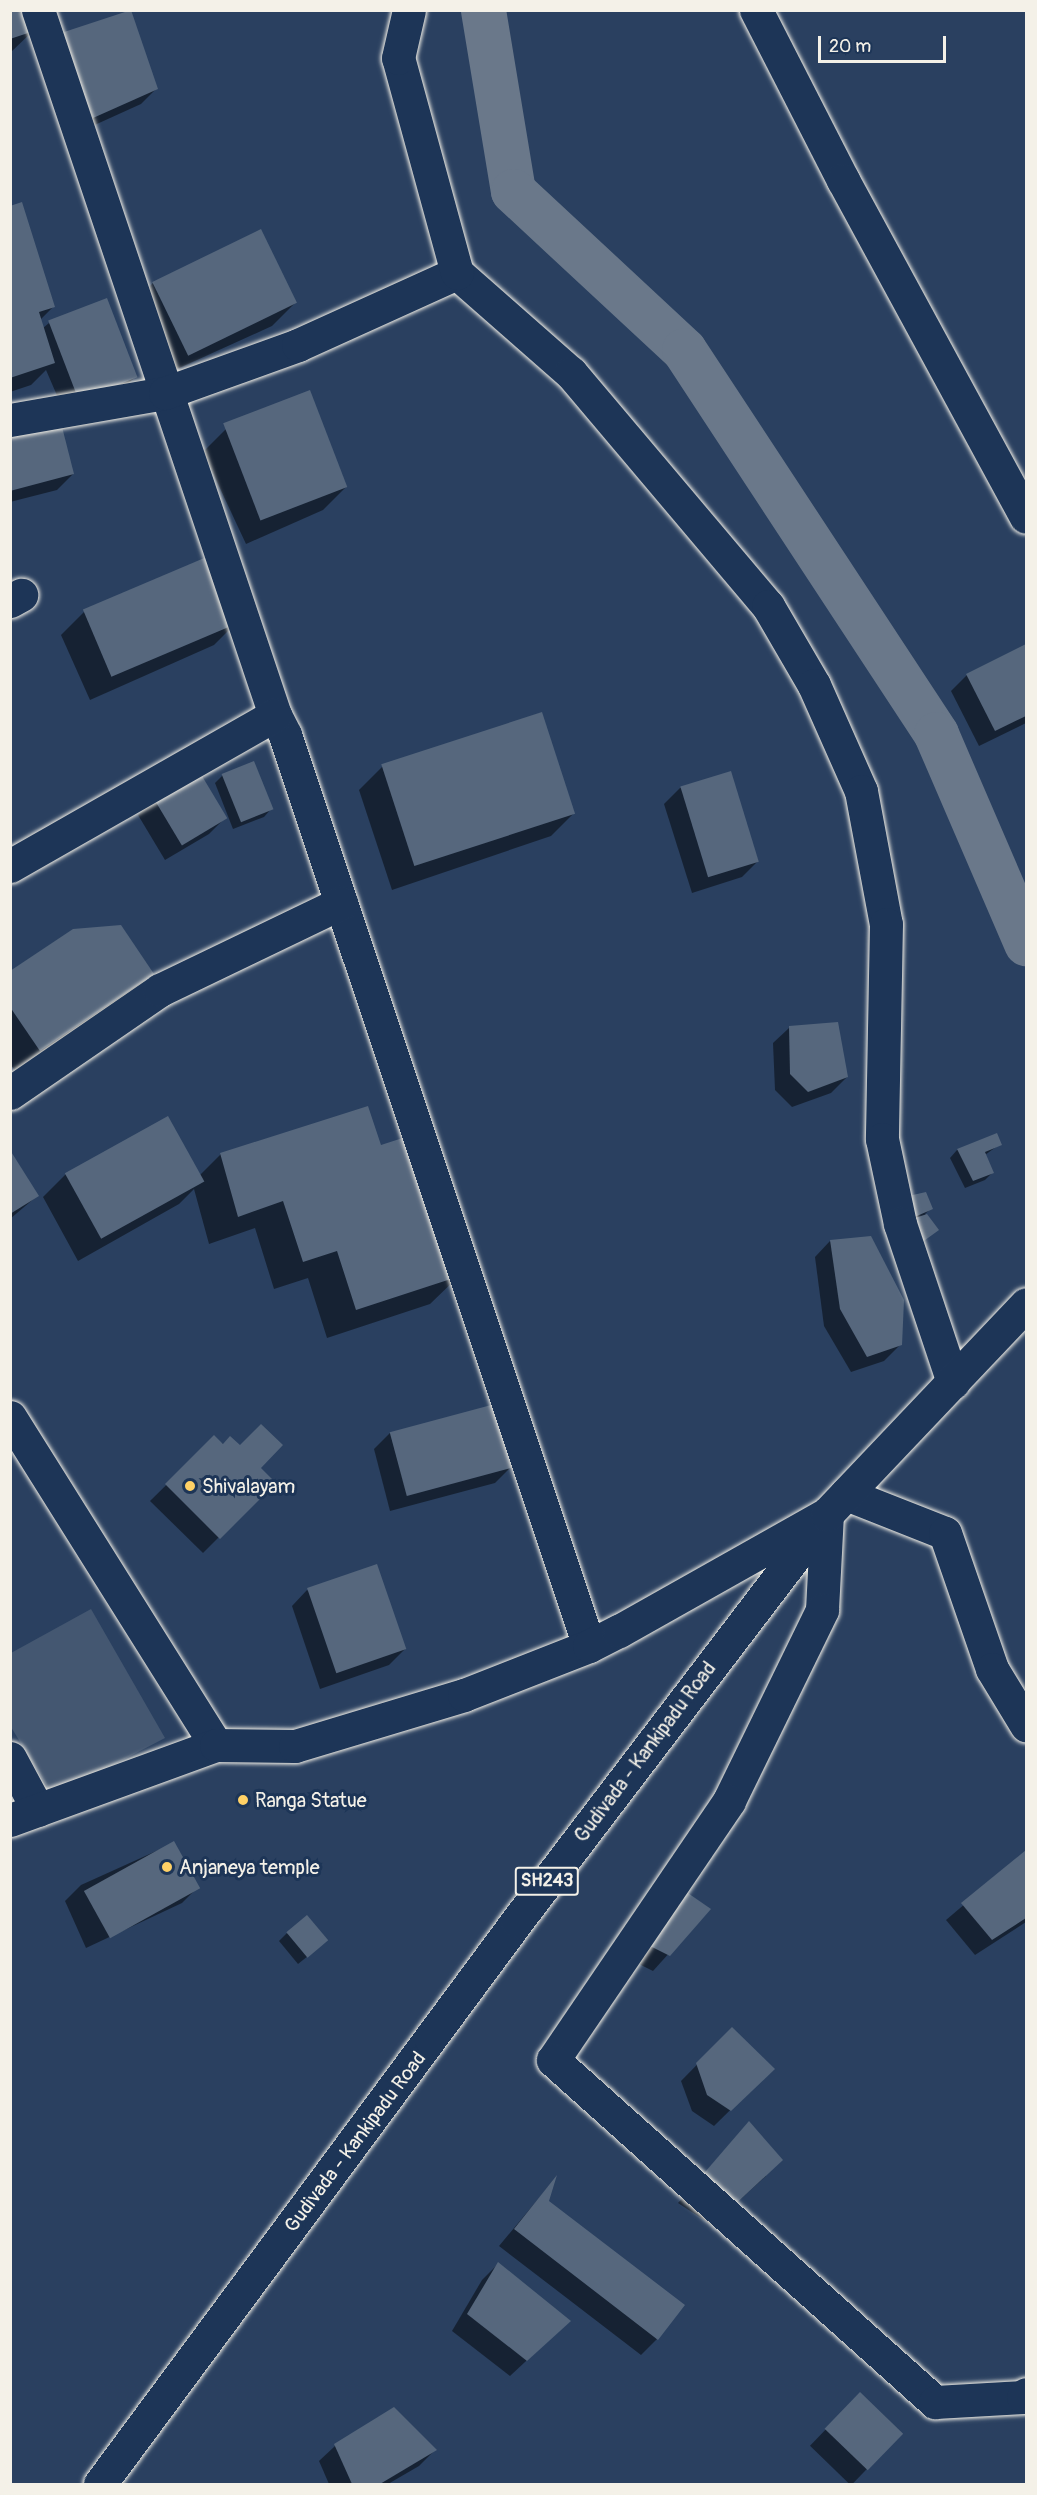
<!DOCTYPE html>
<style>
body{margin:0}
#map{position:relative;width:1037px;height:2495px;overflow:hidden;background:#2a4060;font-family:Pangolin,sans-serif}
div>[style]{position:absolute}
[style*='--x']{left:calc(var(--x)*1px);top:calc(var(--y)*1px);width:calc(var(--w)*1px);rotate:calc(var(--a)*1deg)}
.green>*{inset:0;background:#445771}
.shadow>*{inset:0;background:#0007;transform-origin:0 0}
.canal>*{height:45px;margin:-22.5px;padding:0 22.5px;transform-origin:22.5px;border-radius:22.5px;background:#6a788a}
.building>*{inset:0;background:#56677d;transform-origin:0 0}
.roads{filter:drop-shadow(0 0 2px #f4f1e8) drop-shadow(0 0 2px #f4f1e8)}
.minor>*{height:33px;margin:-16.5px;padding:0 16.5px;transform-origin:16.5px;border-radius:16.5px;background:#1d3557}
.primary>*{height:33px;margin:-16.5px;padding:0 16.5px;transform-origin:16.5px;border-radius:16.5px;background:#1d3557}
.dots>*{width:16px;height:16px;translate:-50% -50%;box-sizing:border-box;border:3px solid #1d3557;border-radius:50%}
span{translate:-50% -50%;white-space:nowrap;text-align:center;line-height:1.15;-webkit-text-stroke:6px #1d3557;paint-order:stroke}
.shield-label span{padding:2px 4px;background:#1d3557;border:2px solid;border-radius:4px;-webkit-text-stroke-width:0}
.shield-label{font-size:18px;color:#f4f1e8;font-weight:700}
.poi-label{font-size:20px;color:#f4f1e8}
.left{translate:0 -50%;text-align:left}
.street-label{font-size:20px;color:#f4f1e8}
.frame{position:absolute;inset:0;border:12px solid #f4f1e8;pointer-events:none}
.scale{position:absolute;left:818px;top:36px;width:128px;height:27px;box-sizing:border-box;border:3px solid #f4f1e8;border-top:0;padding-left:8px;font-size:18px;line-height:21px;white-space:nowrap;color:#f4f1e8;-webkit-text-stroke:4px #1d3557;paint-order:stroke}
</style>
<div id="map">
<div class="green">
<div style="clip-path:polygon(91px 1609px,165px 1738px,53px 1796px,11px 1727px,11px 1653px)"></div>
</div>
<div class="shadow">
<div style="clip-path:polygon(10px 10px,33px 31px,10px 53px)"></div>
<div style="clip-path:polygon(43px 52px,157px 88px,141px 104px,77px 133px)"></div>
<div style="clip-path:polygon(10px 207px,54px 306px,40px 320px,43px 328px,49px 323px,135px 377px,120px 392px,65px 414px,46px 370px,31px 385px,10px 392px)"></div>
<div style="clip-path:polygon(260px 231px,295px 303px,272px 326px,164px 375px,130px 305px,153px 283px)"></div>
<div style="clip-path:polygon(226px 429px,346px 487px,323px 510px,246px 544px,203px 452px)"></div>
<div style="clip-path:polygon(10px 433px,73px 474px,57px 490px,10px 502px)"></div>
<div style="clip-path:polygon(84px 612px,237px 622px,214px 645px,90px 700px,61px 635px)"></div>
<div style="clip-path:polygon(1026px 646px,1026px 723px,979px 746px,951px 691px,967px 675px)"></div>
<div style="clip-path:polygon(541px 713px,574px 813px,551px 836px,392px 890px,359px 790px,382px 767px)"></div>
<div style="clip-path:polygon(730px 773px,758px 861px,742px 877px,692px 893px,664px 804px,680px 788px)"></div>
<div style="clip-path:polygon(223px 775px,271px 809px,264px 817px,233px 829px,215px 783px)"></div>
<div style="clip-path:polygon(154px 799px,225px 818px,209px 834px,165px 860px,138px 815px)"></div>
<div style="clip-path:polygon(10px 973px,152px 973px,129px 996px,17px 1073px,10px 1064px)"></div>
<div style="clip-path:polygon(789px 1028px,847px 1077px,831px 1093px,792px 1107px,775px 1090px,773px 1043px)"></div>
<div style="clip-path:polygon(168px 1119px,199px 1176px,221px 1154px,380px 1146px,459px 1276px,430px 1304px,327px 1338px,308px 1278px,274px 1289px,255px 1228px,209px 1244px,194px 1189px,179px 1204px,78px 1261px,43px 1197px,66px 1174px)"></div>
<div style="clip-path:polygon(996px 1135px,1000px 1144px,985px 1155px,993px 1172px,985px 1180px,965px 1188px,950px 1158px,957px 1150px)"></div>
<div style="clip-path:polygon(10px 1153px,37px 1196px,10px 1219px)"></div>
<div style="clip-path:polygon(925px 1193px,931px 1208px,925px 1214px,937px 1230px,902px 1258px,892px 1232px)"></div>
<div style="clip-path:polygon(830px 1241px,900px 1345px,884px 1361px,851px 1372px,824px 1326px,815px 1257px)"></div>
<div style="clip-path:polygon(390px 1433px,511px 1467px,495px 1483px,390px 1511px,374px 1449px)"></div>
<div style="clip-path:polygon(214px 1438px,259px 1468px,273px 1483px,203px 1553px,150px 1501px)"></div>
<div style="clip-path:polygon(307px 1590px,405px 1649px,389px 1665px,320px 1689px,292px 1606px)"></div>
<div style="clip-path:polygon(174px 1843px,198px 1887px,182px 1903px,86px 1948px,65px 1901px,81px 1885px)"></div>
<div style="clip-path:polygon(1026px 1852px,1026px 1922px,975px 1955px,946px 1920px)"></div>
<div style="clip-path:polygon(708px 1910px,653px 1971px,629px 1959px)"></div>
<div style="clip-path:polygon(287px 1933px,318px 1948px,298px 1964px,279px 1941px)"></div>
<div style="clip-path:polygon(732px 2029px,772px 2069px,714px 2126px,692px 2111px,681px 2081px)"></div>
<div style="clip-path:polygon(749px 2123px,766px 2176px,712px 2225px,678px 2203px)"></div>
<div style="clip-path:polygon(554px 2180px,547px 2202px,657px 2339px,641px 2355px,499px 2246px)"></div>
<div style="clip-path:polygon(498px 2264px,569px 2321px,510px 2376px,452px 2331px,482px 2280px)"></div>
<div style="left:860px;top:2394px;width:57px;height:72px;rotate:44deg"></div>
<div style="clip-path:polygon(394px 2409px,435px 2450px,419px 2466px,388px 2484px,329px 2484px,319px 2461px,335px 2446px)"></div>
</div>
<div class="canal">
<div style="--x:483;--y:10;--w:183;--a:80.6"></div>
<div style="--x:513;--y:191;--w:233;--a:42.9"></div>
<div style="--x:684;--y:350;--w:459;--a:56.7"></div>
<div style="--x:936;--y:734;--w:228;--a:66.7"></div>
</div>
<div class="building">
<div style="clip-path:polygon(10px 10px,28px 10px,34px 31px,10px 39px)"></div>
<div style="clip-path:polygon(131px 10px,158px 89px,93px 118px,58px 34px)"></div>
<div style="clip-path:polygon(22px 202px,55px 307px,39px 312px,55px 363px,10px 378px,10px 206px)"></div>
<div style="left:261px;top:229px;width:82px;height:121px;rotate:64deg"></div>
<div style="left:107px;top:298px;width:85px;height:63px;rotate:69deg"></div>
<div style="left:310px;top:390px;width:104px;height:93px;rotate:69deg"></div>
<div style="clip-path:polygon(60px 419px,74px 474px,10px 491px,10px 432px)"></div>
<div style="left:209px;top:556px;width:73px;height:137px;rotate:67deg"></div>
<div style="clip-path:polygon(1026px 644px,1026px 716px,995px 731px,966px 674px)"></div>
<div style="left:542px;top:712px;width:107px;height:169px;rotate:72deg"></div>
<div style="left:254px;top:761px;width:52px;height:35px;rotate:68deg"></div>
<div style="left:199px;top:771px;width:55px;height:53px;rotate:59deg"></div>
<div style="left:731px;top:771px;width:95px;height:53px;rotate:73deg"></div>
<div style="clip-path:polygon(121px 925px,154px 974px,40px 1051px,10px 1007px,10px 971px,73px 929px)"></div>
<div style="clip-path:polygon(838px 1022px,848px 1077px,808px 1092px,790px 1074px,789px 1026px)"></div>
<div style="clip-path:polygon(368px 1106px,381px 1145px,415px 1134px,460px 1276px,356px 1310px,337px 1251px,303px 1262px,283px 1201px,238px 1217px,220px 1153px)"></div>
<div style="left:168px;top:1116px;width:75px;height:118px;rotate:61deg"></div>
<div style="clip-path:polygon(997px 1133px,1002px 1145px,985px 1152px,994px 1173px,973px 1181px,957px 1149px)"></div>
<div style="clip-path:polygon(10px 1150px,39px 1196px,10px 1214px)"></div>
<div style="clip-path:polygon(926px 1192px,933px 1209px,903px 1222px,927px 1214px,939px 1230px,910px 1251px,895px 1199px)"></div>
<div style="clip-path:polygon(871px 1236px,904px 1300px,902px 1345px,867px 1357px,840px 1309px,830px 1240px)"></div>
<div style="left:495px;top:1404px;width:66px;height:109px;rotate:75deg"></div>
<div style="clip-path:polygon(261px 1424px,283px 1445px,261px 1468px,276px 1483px,220px 1539px,165px 1484px,214px 1435px,223px 1444px,230px 1436px,240px 1445px)"></div>
<div style="left:377px;top:1564px;width:90px;height:74px;rotate:71deg"></div>
<div style="left:174px;top:1841px;width:54px;height:103px;rotate:61deg"></div>
<div style="clip-path:polygon(1026px 1850px,1026px 1918px,992px 1940px,961px 1903px)"></div>
<div style="clip-path:polygon(682px 1889px,711px 1909px,670px 1956px,644px 1943px)"></div>
<div style="left:307px;top:1915px;width:33px;height:27px;rotate:50deg"></div>
<div style="clip-path:polygon(732px 2027px,775px 2069px,731px 2111px,707px 2095px,696px 2063px)"></div>
<div style="clip-path:polygon(749px 2121px,783px 2160px,729px 2210px,693px 2186px)"></div>
<div style="clip-path:polygon(557px 2175px,549px 2201px,685px 2305px,658px 2340px,514px 2229px)"></div>
<div style="clip-path:polygon(498px 2262px,571px 2321px,527px 2361px,467px 2314px)"></div>
<div style="left:860px;top:2392px;width:60px;height:51px;rotate:44deg"></div>
<div style="clip-path:polygon(394px 2407px,437px 2450px,380px 2484px,352px 2484px,334px 2444px)"></div>
</div>
<div class="roads">
<div class="minor">
<div style="--x:38;--y:10;--w:744;--a:71.42"></div>
<div style="--x:275;--y:715;--w:22;--a:63"></div>
<div style="--x:285;--y:735;--w:960;--a:71.55"></div>
<div style="--x:756;--y:10;--w:191;--a:62.9"></div>
<div style="--x:843;--y:180;--w:383;--a:61.5"></div>
<div style="--x:457;--y:273;--w:152;--a:41.3"></div>
<div style="--x:571;--y:373;--w:305;--a:49.8"></div>
<div style="--x:768;--y:606;--w:91;--a:59.8"></div>
<div style="--x:814;--y:685;--w:116;--a:66.1"></div>
<div style="--x:861;--y:791;--w:135;--a:79.4"></div>
<div style="--x:886;--y:924;--w:215;--a:91.1"></div>
<div style="--x:882;--y:1139;--w:87;--a:78"></div>
<div style="--x:900;--y:1224;--w:167;--a:71.5"></div>
<div style="--x:10;--y:420;--w:157;--a:-9.9"></div>
<div style="--x:165;--y:393;--w:141;--a:-19.8"></div>
<div style="--x:298;--y:345;--w:175;--a:-24.4"></div>
<div style="--x:457;--y:273;--w:223;--a:-105.3"></div>
<div style="--x:398;--y:58;--w:49;--a:-77.1"></div>
<div style="--x:10;--y:601;--w:13;--a:-29"></div>
<div style="--x:10;--y:866;--w:305;--a:-29.7"></div>
<div style="--x:10;--y:1093;--w:182;--a:-34.5"></div>
<div style="--x:160;--y:990;--w:201;--a:-25.7"></div>
<div style="--x:10;--y:1417;--w:387;--a:57.9"></div>
<div style="--x:846;--y:1494;--w:106;--a:21.5"></div>
<div style="--x:945;--y:1533;--w:144;--a:70.9"></div>
<div style="--x:992;--y:1669;--w:66;--a:58.7"></div>
<div style="--x:827;--y:1514;--w:96;--a:93"></div>
<div style="--x:822;--y:1610;--w:212;--a:116"></div>
<div style="--x:729;--y:1801;--w:313;--a:124.2"></div>
<div style="--x:553;--y:2060;--w:513;--a:41.84"></div>
<div style="--x:935;--y:2402;--w:88;--a:-3.3"></div>
<div style="--x:1023;--y:2397;--w:4;--a:-45"></div>
<div style="--x:10;--y:1758;--w:59;--a:61.7"></div>
<div style="--x:10;--y:1820;--w:219;--a:-20"></div>
<div style="--x:216;--y:1745;--w:79;--a:0.7"></div>
<div style="--x:295;--y:1746;--w:177;--a:-16.8"></div>
<div style="--x:464;--y:1695;--w:134;--a:-21.4"></div>
<div style="--x:589;--y:1646;--w:34;--a:-27"></div>
<div style="--x:619;--y:1631;--w:239;--a:-29.4"></div>
</div>
<div class="primary">
<div style="--x:100;--y:2484;--w:701;--a:-53.47"></div>
<div style="--x:517;--y:1921;--w:512;--a:-52.7"></div>
<div style="--x:827;--y:1514;--w:289;--a:-46.5"></div>
</div>
</div>
<div class="dots">
<div style="left:190px;top:1486px;background:#ffd166"></div>
<div style="left:243px;top:1800px;background:#ffd166"></div>
<div style="left:167px;top:1867px;background:#ffd166"></div>
</div>
<div class="shield-label">
<span style="left:547px;top:1881px">SH243</span>
</div>
<div class="poi-label">
<span class="left" style="left:202px;top:1486px">Shivalayam</span>
<span class="left" style="left:255px;top:1800px">Ranga Statue</span>
<span class="left" style="left:179px;top:1867px">Anjaneya temple</span>
</div>
<div class="street-label">
<span style="left:645px;top:1752px;rotate:-53deg">Gudivada - Kankipadu Road</span>
<span style="left:355px;top:2142px;rotate:-53deg">Gudivada - Kankipadu Road</span>
</div>
<div class="frame"></div>
<div class="scale">20 m</div>
</div>
